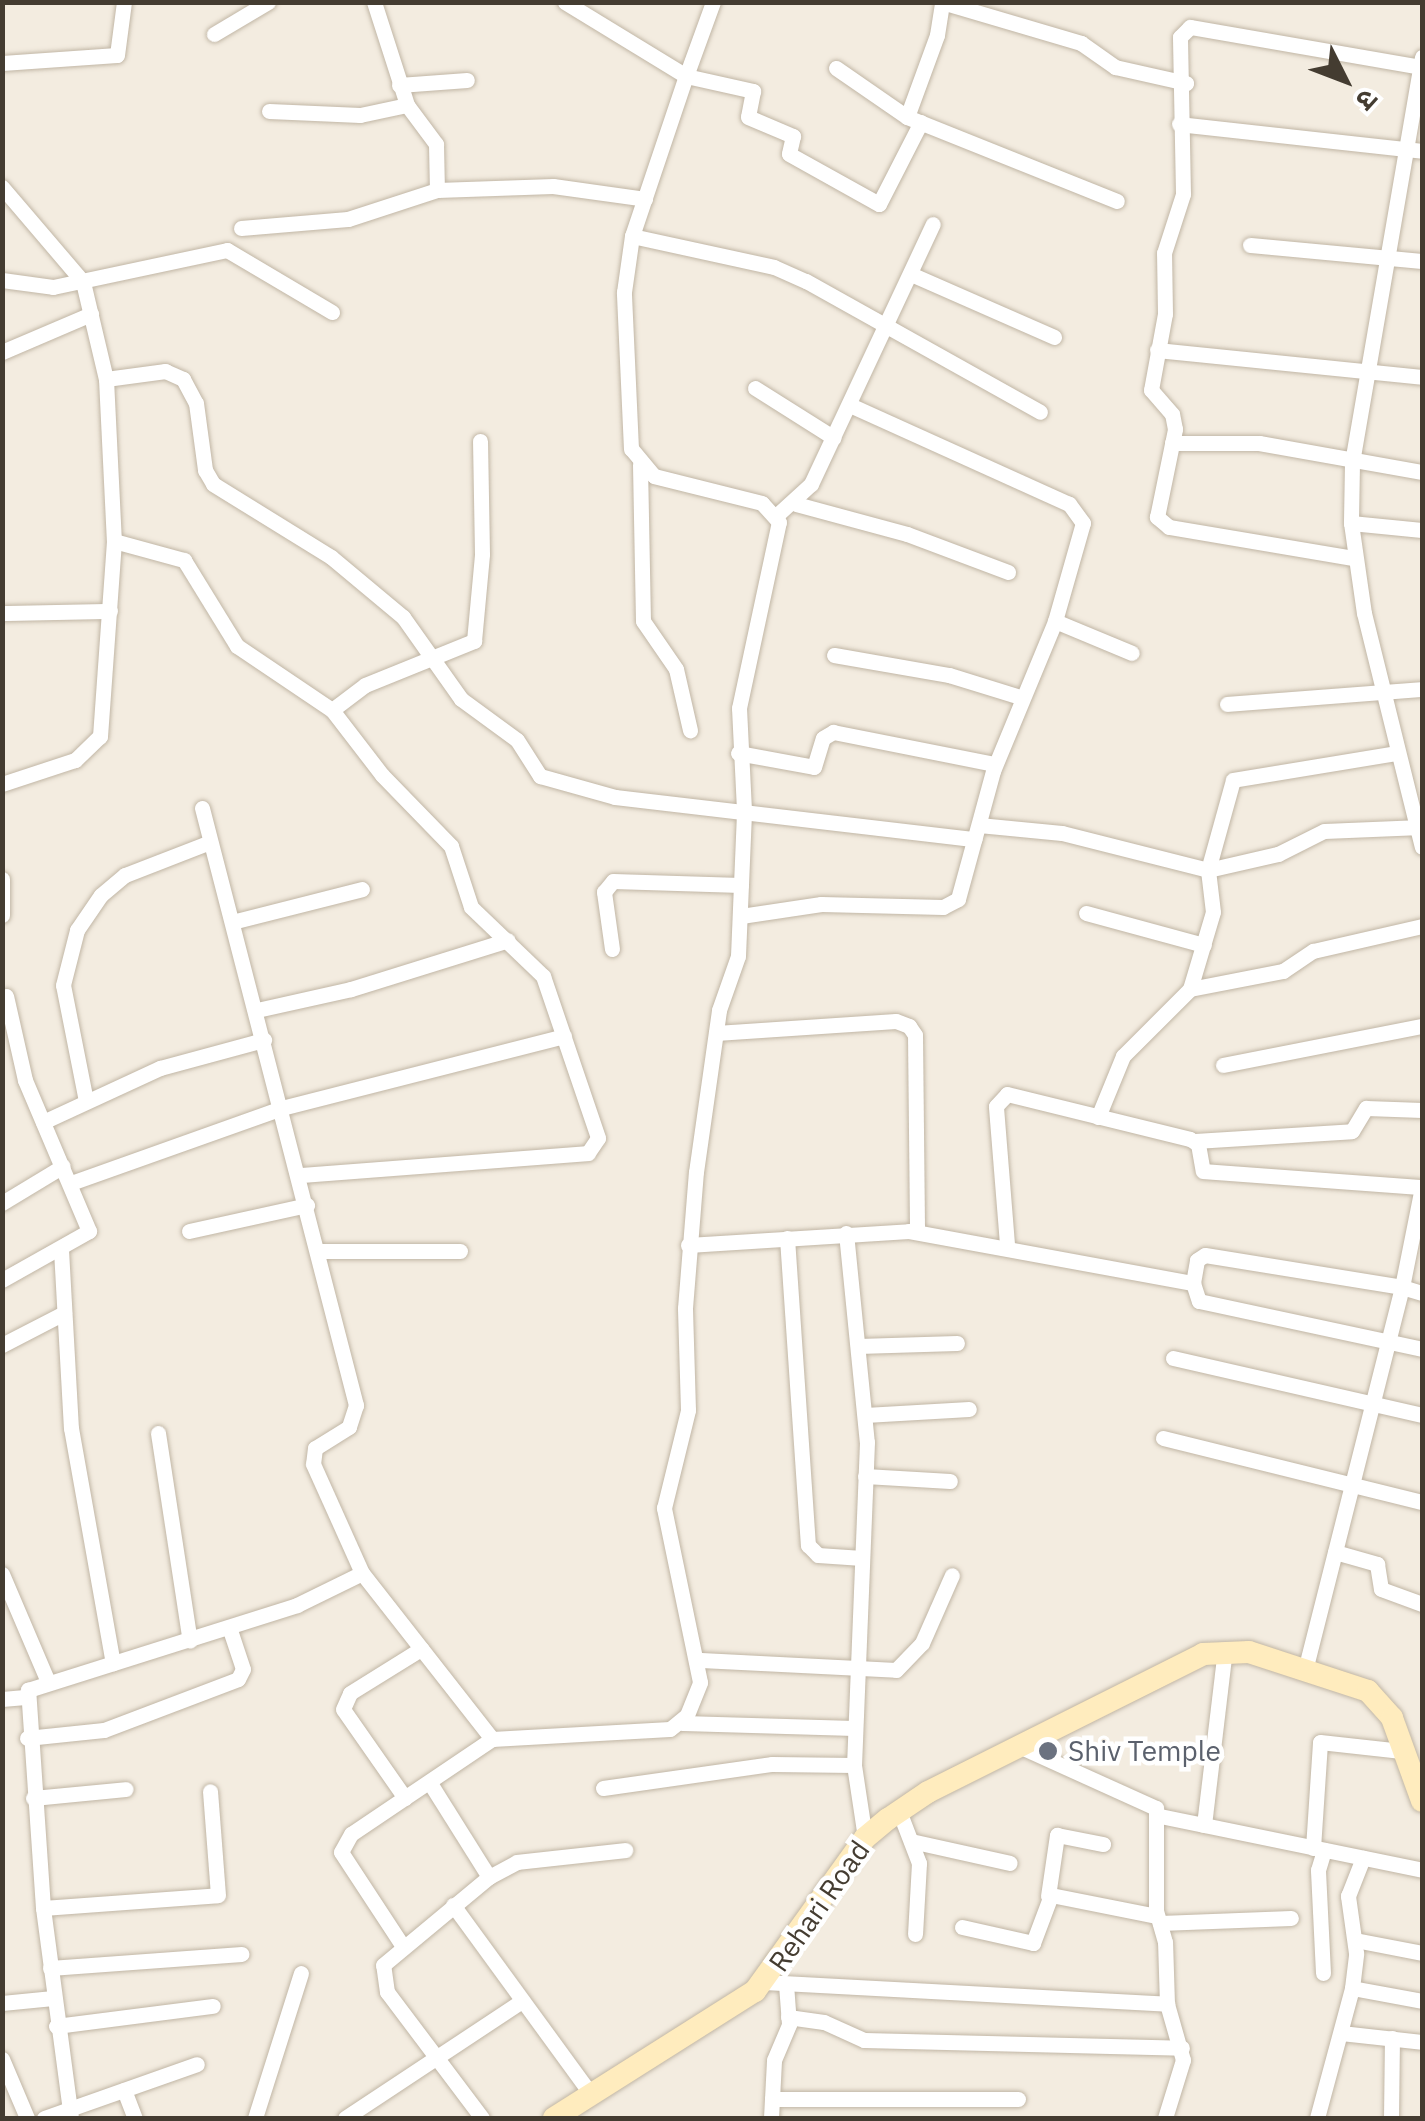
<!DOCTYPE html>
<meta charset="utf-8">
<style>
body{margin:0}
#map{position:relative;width:1425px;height:2121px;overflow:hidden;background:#f3ece0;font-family:"IBM Plex Sans","Noto Sans Devanagari",sans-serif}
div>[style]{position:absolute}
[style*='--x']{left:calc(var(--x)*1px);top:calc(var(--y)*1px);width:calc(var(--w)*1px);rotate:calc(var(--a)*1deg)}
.roads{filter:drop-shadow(0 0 2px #c1b6a5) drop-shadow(0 0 2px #c1b6a5)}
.minor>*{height:15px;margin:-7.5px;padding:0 7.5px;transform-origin:7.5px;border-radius:7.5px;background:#fff}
.secondary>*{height:22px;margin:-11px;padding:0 11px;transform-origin:11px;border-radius:11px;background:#ffecbe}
.dots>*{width:28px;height:28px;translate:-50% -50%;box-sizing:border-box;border:5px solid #fff;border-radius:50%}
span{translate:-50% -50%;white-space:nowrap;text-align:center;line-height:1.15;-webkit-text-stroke:9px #fff;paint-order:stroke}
.worship-label{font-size:28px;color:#5b616d}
.left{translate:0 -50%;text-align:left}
.street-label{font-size:28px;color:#443c31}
.frame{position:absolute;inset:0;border:5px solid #443c31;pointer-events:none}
.north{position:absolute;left:1295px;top:30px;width:100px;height:100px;-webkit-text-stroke:8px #fff;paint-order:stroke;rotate:132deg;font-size:28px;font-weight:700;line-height:40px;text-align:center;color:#443c31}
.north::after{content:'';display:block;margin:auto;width:35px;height:45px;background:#443c31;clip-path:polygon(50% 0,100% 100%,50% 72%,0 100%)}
</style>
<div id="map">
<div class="roads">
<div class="minor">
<div style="--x:374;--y:2;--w:108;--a:72.2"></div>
<div style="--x:407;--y:105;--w:49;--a:53.4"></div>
<div style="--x:436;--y:144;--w:46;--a:88.8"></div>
<div style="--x:713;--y:2;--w:79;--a:110"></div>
<div style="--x:686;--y:76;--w:69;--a:12.6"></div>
<div style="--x:753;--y:91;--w:26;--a:101"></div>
<div style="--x:748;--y:117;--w:49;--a:22.9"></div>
<div style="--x:793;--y:136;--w:18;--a:103"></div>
<div style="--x:789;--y:154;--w:103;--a:29.1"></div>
<div style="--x:879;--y:204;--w:92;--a:-62.9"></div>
<div style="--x:942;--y:2;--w:145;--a:16.4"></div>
<div style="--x:1081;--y:43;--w:42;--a:35.2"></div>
<div style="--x:1115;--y:67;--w:73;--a:12.7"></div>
<div style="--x:214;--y:34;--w:63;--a:-30.7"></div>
<div style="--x:1422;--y:57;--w:412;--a:99.8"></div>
<div style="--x:1352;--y:463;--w:60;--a:91"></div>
<div style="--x:1351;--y:523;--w:91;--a:81.8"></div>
<div style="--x:1364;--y:613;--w:241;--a:76.1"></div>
<div style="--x:2;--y:63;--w:115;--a:-4"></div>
<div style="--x:117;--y:55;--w:53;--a:-82.5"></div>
<div style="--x:836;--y:68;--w:86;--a:34.6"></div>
<div style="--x:907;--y:117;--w:226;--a:21.8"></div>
<div style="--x:399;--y:85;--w:68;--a:-4.2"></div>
<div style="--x:269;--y:111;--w:91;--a:2.5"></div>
<div style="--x:360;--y:115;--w:48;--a:-12"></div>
<div style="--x:907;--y:117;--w:87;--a:-69.9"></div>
<div style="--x:937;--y:35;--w:33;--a:-81"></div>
<div style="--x:1179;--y:124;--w:244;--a:6.3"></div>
<div style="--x:2;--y:187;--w:125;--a:49.5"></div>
<div style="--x:83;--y:282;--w:100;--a:76.7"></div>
<div style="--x:106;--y:379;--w:162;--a:87.2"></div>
<div style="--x:114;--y:541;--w:196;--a:94.1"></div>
<div style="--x:100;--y:736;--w:35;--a:136"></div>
<div style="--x:75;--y:760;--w:77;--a:161.8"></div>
<div style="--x:241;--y:228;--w:107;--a:-4.8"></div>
<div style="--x:348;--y:219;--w:94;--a:-18"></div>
<div style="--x:437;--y:190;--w:116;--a:-2"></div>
<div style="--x:553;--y:186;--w:93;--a:8"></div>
<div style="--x:632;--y:236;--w:145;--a:12.3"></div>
<div style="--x:774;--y:267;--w:35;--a:24"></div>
<div style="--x:806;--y:281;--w:268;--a:29.2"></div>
<div style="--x:1250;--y:245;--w:173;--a:5.3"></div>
<div style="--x:913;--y:275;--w:154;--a:23.7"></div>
<div style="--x:2;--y:280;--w:51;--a:7.8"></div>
<div style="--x:53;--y:287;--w:178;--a:-12"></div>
<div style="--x:227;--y:250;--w:122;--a:30.6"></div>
<div style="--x:1157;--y:350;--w:266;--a:5.8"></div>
<div style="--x:2;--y:352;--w:97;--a:-23.1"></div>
<div style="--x:106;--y:379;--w:60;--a:-7.7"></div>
<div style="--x:165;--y:371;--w:20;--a:24"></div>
<div style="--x:183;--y:379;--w:27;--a:62"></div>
<div style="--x:196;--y:403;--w:68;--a:82.3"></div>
<div style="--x:205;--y:470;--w:16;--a:60"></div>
<div style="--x:213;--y:484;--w:139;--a:31.7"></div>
<div style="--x:331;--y:557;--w:94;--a:39.8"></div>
<div style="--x:403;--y:617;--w:100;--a:54.7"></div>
<div style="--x:461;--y:699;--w:69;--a:36.2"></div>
<div style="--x:517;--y:740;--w:43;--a:57.4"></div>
<div style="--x:540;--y:776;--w:78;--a:15.6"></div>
<div style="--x:615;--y:797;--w:362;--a:6.7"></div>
<div style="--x:755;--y:388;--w:93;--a:32.3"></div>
<div style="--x:1172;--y:443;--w:87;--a:0"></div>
<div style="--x:1259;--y:443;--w:166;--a:10.1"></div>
<div style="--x:640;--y:465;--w:156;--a:88.9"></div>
<div style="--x:643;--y:621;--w:58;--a:55.5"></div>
<div style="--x:676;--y:669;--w:63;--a:77.1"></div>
<div style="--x:796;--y:504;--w:115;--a:15.1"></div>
<div style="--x:907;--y:534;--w:108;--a:20.6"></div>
<div style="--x:777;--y:515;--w:46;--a:-42.4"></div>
<div style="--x:811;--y:484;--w:287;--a:-64.9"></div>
<div style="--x:1351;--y:523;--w:71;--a:5.6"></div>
<div style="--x:114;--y:541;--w:73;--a:15.2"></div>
<div style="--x:184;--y:560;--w:101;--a:58.4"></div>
<div style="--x:237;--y:646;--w:115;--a:34"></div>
<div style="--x:332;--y:710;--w:82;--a:52.4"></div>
<div style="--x:382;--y:775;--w:99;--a:45.8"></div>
<div style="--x:451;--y:846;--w:64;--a:71.8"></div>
<div style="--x:471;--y:907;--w:100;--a:43.8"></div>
<div style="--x:543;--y:976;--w:171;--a:71.2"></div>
<div style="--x:598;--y:1138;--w:18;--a:124"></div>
<div style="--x:588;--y:1153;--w:290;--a:175.6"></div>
<div style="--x:1353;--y:558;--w:187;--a:-170.4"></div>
<div style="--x:1169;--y:527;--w:16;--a:-140"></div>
<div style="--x:1157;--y:517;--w:90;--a:-78.4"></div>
<div style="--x:1175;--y:429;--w:15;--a:-101"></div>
<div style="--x:1172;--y:414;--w:32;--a:-131"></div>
<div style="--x:1151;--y:390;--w:77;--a:-79.6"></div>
<div style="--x:1165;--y:314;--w:61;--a:-90.9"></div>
<div style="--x:1164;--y:253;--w:62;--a:-72.1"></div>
<div style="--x:1183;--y:194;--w:157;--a:-91.1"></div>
<div style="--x:1180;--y:37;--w:14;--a:-45"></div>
<div style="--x:1190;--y:27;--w:235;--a:9.8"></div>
<div style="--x:2;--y:613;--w:108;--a:-1.1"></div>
<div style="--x:1055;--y:621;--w:83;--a:22.6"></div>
<div style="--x:834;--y:655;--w:117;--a:9.9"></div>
<div style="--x:949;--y:675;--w:74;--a:17.2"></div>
<div style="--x:1227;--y:704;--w:196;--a:-4.4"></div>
<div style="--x:332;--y:710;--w:41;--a:-37.1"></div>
<div style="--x:365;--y:685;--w:118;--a:-22"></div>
<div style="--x:474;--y:641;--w:87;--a:-84.7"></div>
<div style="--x:482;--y:554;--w:113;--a:-91"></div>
<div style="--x:738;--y:753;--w:77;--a:10.4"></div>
<div style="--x:814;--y:767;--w:30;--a:-73"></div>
<div style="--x:823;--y:738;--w:12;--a:-31"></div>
<div style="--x:833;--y:732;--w:165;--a:11.2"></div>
<div style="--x:202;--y:808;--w:617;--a:75.54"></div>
<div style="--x:356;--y:1405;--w:23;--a:108"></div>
<div style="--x:349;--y:1427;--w:40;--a:148"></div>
<div style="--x:315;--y:1448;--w:16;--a:97"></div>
<div style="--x:313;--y:1464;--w:120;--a:65.8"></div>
<div style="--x:362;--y:1573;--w:211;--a:51.9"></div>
<div style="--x:979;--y:825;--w:83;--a:5.5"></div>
<div style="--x:1062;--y:833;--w:151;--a:14.2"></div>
<div style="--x:1208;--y:870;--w:72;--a:-12.9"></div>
<div style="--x:1278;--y:854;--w:51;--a:-26.6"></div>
<div style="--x:1324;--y:831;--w:97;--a:-2.4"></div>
<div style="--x:2;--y:879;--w:36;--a:90"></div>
<div style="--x:1086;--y:913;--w:122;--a:15.2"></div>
<div style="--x:741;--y:916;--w:81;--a:-8.5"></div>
<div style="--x:821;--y:904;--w:122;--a:1.4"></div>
<div style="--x:943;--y:907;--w:17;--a:-28"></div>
<div style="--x:958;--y:899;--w:133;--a:-74.7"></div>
<div style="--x:993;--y:771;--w:162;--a:-67.5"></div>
<div style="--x:1055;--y:621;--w:102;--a:-74.1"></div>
<div style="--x:1083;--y:523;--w:24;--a:-126"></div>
<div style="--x:1069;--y:504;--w:240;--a:-155.7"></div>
<div style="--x:232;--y:922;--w:134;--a:-14.2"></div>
<div style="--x:612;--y:949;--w:58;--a:-98"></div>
<div style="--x:604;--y:892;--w:14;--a:-51"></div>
<div style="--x:613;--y:881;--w:128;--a:1.8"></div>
<div style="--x:1190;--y:989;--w:95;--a:-11"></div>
<div style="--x:1283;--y:971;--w:36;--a:-34"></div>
<div style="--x:1313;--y:951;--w:112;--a:-12.9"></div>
<div style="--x:257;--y:1010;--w:96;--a:-12.6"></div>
<div style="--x:351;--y:989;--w:164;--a:-17.3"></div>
<div style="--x:716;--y:1033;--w:180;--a:-3.8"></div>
<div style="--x:896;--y:1021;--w:14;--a:21"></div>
<div style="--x:909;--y:1026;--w:11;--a:56"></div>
<div style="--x:915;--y:1035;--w:197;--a:89.4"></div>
<div style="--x:1223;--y:1065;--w:203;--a:-11.1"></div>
<div style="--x:86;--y:1101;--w:118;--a:-101.2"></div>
<div style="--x:63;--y:985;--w:57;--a:-75.7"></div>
<div style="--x:77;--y:930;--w:42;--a:-55.6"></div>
<div style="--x:101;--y:895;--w:31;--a:-40"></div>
<div style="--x:125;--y:875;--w:91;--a:-21.2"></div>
<div style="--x:1098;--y:1117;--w:66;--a:-67.7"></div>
<div style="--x:1123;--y:1056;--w:95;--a:-45"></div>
<div style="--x:1190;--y:989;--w:80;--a:-73.4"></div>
<div style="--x:1213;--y:912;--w:42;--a:-96.8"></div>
<div style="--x:1208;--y:870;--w:93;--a:-74.5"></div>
<div style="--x:1233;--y:780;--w:165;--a:-9.4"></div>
<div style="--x:43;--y:1122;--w:129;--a:-24.8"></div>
<div style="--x:160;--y:1068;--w:108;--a:-15.1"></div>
<div style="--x:1195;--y:1141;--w:157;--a:-3.6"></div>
<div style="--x:1352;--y:1131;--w:27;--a:-59"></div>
<div style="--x:1366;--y:1108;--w:56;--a:2"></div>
<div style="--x:71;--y:1183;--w:224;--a:-19.6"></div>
<div style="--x:282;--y:1108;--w:291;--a:-14.3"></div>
<div style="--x:1422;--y:1187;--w:102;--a:101.3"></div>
<div style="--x:1402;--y:1287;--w:21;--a:17"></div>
<div style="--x:2;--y:1203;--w:71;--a:-31.2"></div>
<div style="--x:189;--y:1231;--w:121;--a:-12.4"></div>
<div style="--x:846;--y:1233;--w:210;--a:84.3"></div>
<div style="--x:867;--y:1442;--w:323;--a:92.3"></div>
<div style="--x:854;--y:1765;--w:74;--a:81.4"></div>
<div style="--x:787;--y:1238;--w:308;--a:86.1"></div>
<div style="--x:808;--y:1545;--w:14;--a:45"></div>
<div style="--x:818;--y:1555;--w:44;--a:3.9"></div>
<div style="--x:1007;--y:1244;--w:138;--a:-94.6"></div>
<div style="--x:996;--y:1106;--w:16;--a:-47"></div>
<div style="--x:1007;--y:1094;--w:188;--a:13.8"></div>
<div style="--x:1190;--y:1139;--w:9;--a:32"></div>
<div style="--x:1198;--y:1144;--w:27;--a:80"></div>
<div style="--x:1203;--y:1171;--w:220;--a:4.2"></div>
<div style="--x:688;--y:1245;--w:221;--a:-3.6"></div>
<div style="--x:909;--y:1231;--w:289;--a:10.4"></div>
<div style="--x:1193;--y:1283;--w:23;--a:-80"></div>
<div style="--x:1197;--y:1260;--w:9;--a:-32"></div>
<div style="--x:1205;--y:1255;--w:200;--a:9.2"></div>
<div style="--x:1402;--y:1287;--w:395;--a:104.2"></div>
<div style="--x:61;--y:1250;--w:178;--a:86.8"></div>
<div style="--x:71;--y:1428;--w:239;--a:79.9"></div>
<div style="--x:319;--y:1251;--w:141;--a:0"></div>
<div style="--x:2;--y:1280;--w:100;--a:-29.4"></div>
<div style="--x:89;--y:1231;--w:164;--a:-113"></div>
<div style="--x:25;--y:1080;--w:86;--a:-102.7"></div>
<div style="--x:1193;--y:1283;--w:19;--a:72"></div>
<div style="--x:1199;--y:1301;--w:228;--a:12.1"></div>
<div style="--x:2;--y:1345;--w:70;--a:-27.3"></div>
<div style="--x:858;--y:1346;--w:99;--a:-1.7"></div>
<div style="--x:1173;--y:1358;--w:255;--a:12.9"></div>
<div style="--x:865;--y:1415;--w:104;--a:-3.3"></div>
<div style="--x:158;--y:1433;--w:210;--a:81.3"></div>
<div style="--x:1163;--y:1438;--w:267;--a:13.9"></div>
<div style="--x:865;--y:1476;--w:85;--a:3.4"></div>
<div style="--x:1335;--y:1552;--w:44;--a:15.9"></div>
<div style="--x:1377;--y:1564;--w:25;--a:81"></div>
<div style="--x:1381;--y:1589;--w:44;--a:20.1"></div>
<div style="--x:2;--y:1574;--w:117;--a:66.9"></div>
<div style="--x:701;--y:1660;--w:195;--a:2.9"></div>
<div style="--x:896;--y:1670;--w:37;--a:-46"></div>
<div style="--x:922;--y:1643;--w:74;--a:-66.2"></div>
<div style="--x:2;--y:1699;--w:23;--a:-5"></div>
<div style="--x:682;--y:1723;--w:173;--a:1.7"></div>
<div style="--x:27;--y:1738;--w:77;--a:-5.9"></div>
<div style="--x:104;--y:1730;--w:143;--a:-20.8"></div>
<div style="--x:238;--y:1679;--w:11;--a:-63"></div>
<div style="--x:243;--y:1669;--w:44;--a:-108.4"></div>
<div style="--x:430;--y:1783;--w:111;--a:57.9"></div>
<div style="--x:603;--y:1788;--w:171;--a:-8.1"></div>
<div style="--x:772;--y:1764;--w:82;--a:0.7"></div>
<div style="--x:33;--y:1798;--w:93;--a:-5.5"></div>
<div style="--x:405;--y:1798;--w:108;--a:-124.9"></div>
<div style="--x:343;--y:1709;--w:17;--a:-66"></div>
<div style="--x:350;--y:1693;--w:84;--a:-31.8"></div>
<div style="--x:899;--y:1811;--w:56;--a:69"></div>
<div style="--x:919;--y:1863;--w:71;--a:93.2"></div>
<div style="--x:1160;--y:1816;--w:268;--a:11.6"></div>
<div style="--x:1204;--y:1825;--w:177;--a:-83.2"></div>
<div style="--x:911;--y:1841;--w:101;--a:12.5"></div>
<div style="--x:1313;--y:1848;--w:106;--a:-86.2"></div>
<div style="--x:1320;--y:1742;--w:82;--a:6.3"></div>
<div style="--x:1048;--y:1896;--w:62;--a:-81.6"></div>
<div style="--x:1057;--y:1835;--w:47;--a:11.1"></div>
<div style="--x:453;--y:1905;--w:233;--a:53.9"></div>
<div style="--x:43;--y:1908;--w:175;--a:-4.2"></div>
<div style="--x:218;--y:1895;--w:104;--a:-94.4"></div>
<div style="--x:1160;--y:1923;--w:131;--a:-2.2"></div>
<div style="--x:962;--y:1927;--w:73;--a:12.7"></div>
<div style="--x:1033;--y:1943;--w:51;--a:-69.4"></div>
<div style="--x:1051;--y:1895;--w:107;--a:11.3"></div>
<div style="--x:1355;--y:1940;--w:68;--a:11"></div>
<div style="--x:402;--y:1945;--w:111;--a:-123.3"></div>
<div style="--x:341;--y:1852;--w:21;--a:-61"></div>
<div style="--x:351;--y:1834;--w:170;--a:-34"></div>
<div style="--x:492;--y:1739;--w:178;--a:-3.2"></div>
<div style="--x:670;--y:1729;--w:22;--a:-39"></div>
<div style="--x:687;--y:1715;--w:35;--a:-68"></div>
<div style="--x:700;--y:1682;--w:178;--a:-101.7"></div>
<div style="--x:664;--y:1508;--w:101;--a:-76.2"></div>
<div style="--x:688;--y:1410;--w:102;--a:-91.7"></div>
<div style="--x:685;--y:1308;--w:136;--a:-85.4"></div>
<div style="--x:696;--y:1172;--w:164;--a:-81.9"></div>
<div style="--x:719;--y:1010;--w:57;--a:-70.6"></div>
<div style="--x:738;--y:956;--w:146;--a:-87.6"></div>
<div style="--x:744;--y:810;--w:102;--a:-92.8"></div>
<div style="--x:739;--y:708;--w:190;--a:-77.9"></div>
<div style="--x:779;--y:522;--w:25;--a:-132"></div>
<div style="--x:762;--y:503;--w:111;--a:-166"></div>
<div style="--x:654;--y:476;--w:35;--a:-130"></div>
<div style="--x:631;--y:449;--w:157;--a:-92.6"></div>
<div style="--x:624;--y:292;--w:57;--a:-81.9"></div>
<div style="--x:632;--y:236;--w:169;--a:-71.4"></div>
<div style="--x:686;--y:76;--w:142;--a:-148.6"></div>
<div style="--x:50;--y:1968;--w:192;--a:-4.2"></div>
<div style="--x:1323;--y:1973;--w:103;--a:-92.8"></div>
<div style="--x:1318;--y:1870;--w:21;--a:-73"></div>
<div style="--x:764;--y:1982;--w:404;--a:3.1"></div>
<div style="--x:1167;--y:2004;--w:62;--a:-91.8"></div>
<div style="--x:1165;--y:1942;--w:33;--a:-106"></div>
<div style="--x:1156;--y:1910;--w:102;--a:-90"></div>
<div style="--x:1156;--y:1808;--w:148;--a:-155.7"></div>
<div style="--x:1352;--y:1988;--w:71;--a:10.5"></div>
<div style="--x:2;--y:2003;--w:51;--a:-5.6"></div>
<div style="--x:788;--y:2017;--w:36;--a:8"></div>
<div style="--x:824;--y:2022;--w:44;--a:24.2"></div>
<div style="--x:864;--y:2040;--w:318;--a:1.4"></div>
<div style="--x:56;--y:2026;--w:158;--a:-7.3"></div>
<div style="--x:1341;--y:2033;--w:81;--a:6.3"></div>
<div style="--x:2;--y:2059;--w:64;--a:67"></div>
<div style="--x:124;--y:2090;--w:30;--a:69"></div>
<div style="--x:772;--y:2099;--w:246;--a:0"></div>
<div style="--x:44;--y:2118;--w:162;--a:-19.4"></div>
<div style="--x:71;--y:2118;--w:212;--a:-97.6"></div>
<div style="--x:43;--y:1908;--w:219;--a:-93.9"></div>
<div style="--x:28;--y:1690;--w:282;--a:-17.5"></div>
<div style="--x:297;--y:1605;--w:72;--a:-26.2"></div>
<div style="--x:255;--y:2118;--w:152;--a:-72.4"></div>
<div style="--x:345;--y:2118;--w:212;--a:-33.5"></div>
<div style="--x:482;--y:2118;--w:158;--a:-127"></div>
<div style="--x:387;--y:1992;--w:27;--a:-98"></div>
<div style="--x:383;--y:1965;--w:138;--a:-39.7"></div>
<div style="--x:489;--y:1877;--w:32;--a:-28"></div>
<div style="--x:517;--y:1862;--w:109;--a:-6.3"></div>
<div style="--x:771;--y:2118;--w:58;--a:-87"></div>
<div style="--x:774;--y:2060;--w:39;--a:-67"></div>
<div style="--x:789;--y:2024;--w:40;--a:-94.3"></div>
<div style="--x:1165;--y:2118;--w:61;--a:-72.8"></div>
<div style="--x:1183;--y:2060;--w:58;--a:-105.9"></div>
<div style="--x:1317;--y:2118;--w:135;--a:-74.9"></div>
<div style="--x:1352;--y:1988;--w:35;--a:-83"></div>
<div style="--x:1356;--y:1953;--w:58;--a:-98"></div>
<div style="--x:1348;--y:1896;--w:41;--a:-68.5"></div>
<div style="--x:1391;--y:2118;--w:80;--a:-89.3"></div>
</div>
<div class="secondary">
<div style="--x:554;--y:2118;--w:238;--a:-32.3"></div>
<div style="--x:755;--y:1991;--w:188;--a:-54.3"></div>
<div style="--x:865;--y:1838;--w:30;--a:-40"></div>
<div style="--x:888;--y:1819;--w:48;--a:-34"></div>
<div style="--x:928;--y:1792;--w:308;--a:-26.6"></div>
<div style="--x:1203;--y:1654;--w:46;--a:-2.5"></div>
<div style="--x:1249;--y:1652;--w:125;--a:18.1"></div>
<div style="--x:1368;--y:1691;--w:36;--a:48"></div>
<div style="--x:1392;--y:1718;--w:88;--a:70.1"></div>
</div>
</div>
<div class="dots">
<div style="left:1048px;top:1751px;background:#6b7280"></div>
</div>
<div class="worship-label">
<span class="left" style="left:1068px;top:1751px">Shiv Temple</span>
</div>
<div class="street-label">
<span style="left:819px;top:1906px;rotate:-55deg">Rehari Road</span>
</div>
<div class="frame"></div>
<div class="north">उ</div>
</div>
